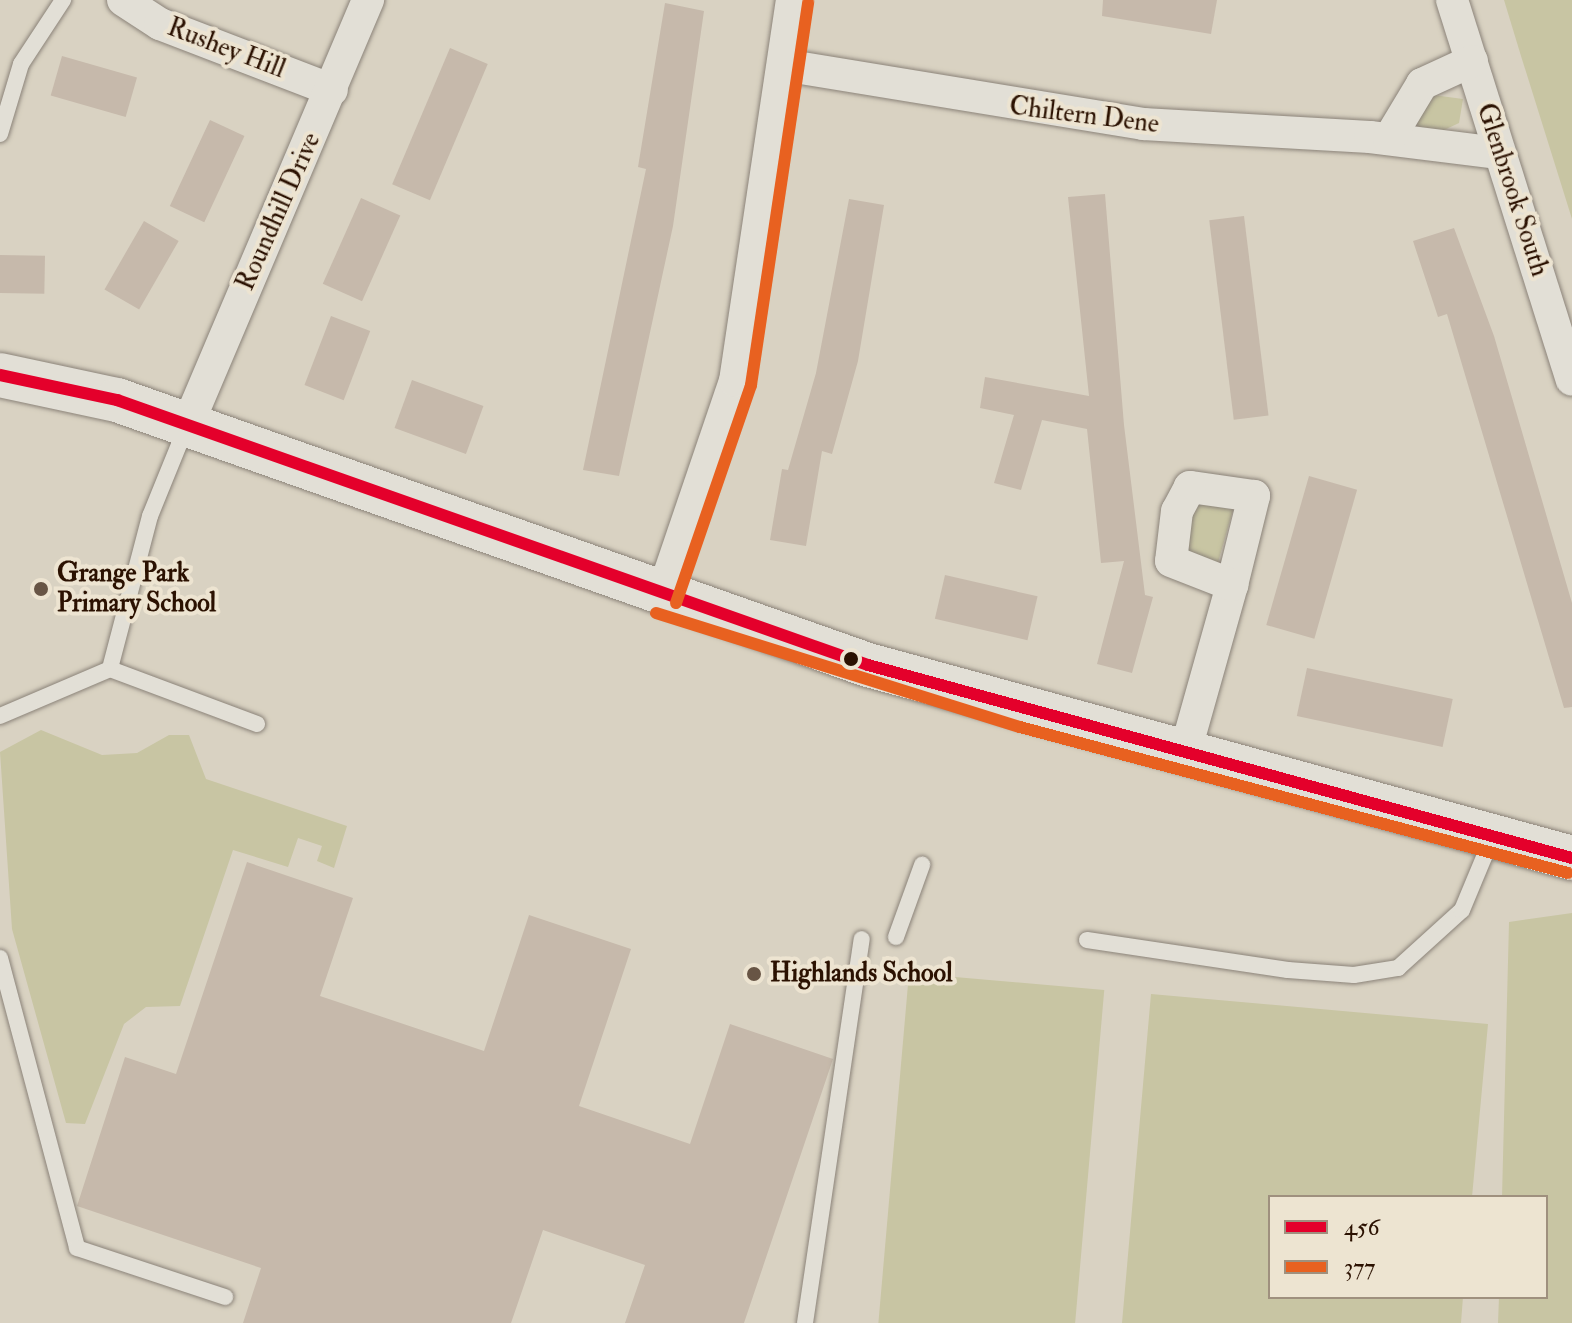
<!DOCTYPE html>
<style>
body{margin:0}
#map{position:relative;width:1572px;height:1323px;overflow:hidden;background:#d9d2c2;font-family:"IM FELL Double Pica",serif}
div>[style]{position:absolute}
[style*='--x']{left:calc(var(--x)*1px);top:calc(var(--y)*1px);width:calc(var(--w)*1px);rotate:calc(var(--a)*1deg)}
.green>*{inset:0;background:#c8c5a3;transform-origin:0 0}
.building>*{inset:0;background:#c6b9ab;transform-origin:0 0}
.roads{filter:drop-shadow(0 0 2px #8b8379) drop-shadow(0 0 2px #8b8379)}
.lane>*{height:16px;margin:-8px;padding:0 8px;transform-origin:8px;border-radius:8px;background:#e2dfd6}
.street>*{height:32px;margin:-16px;padding:0 16px;transform-origin:16px;border-radius:16px;background:#e2dfd6}
.secondary>*{height:44px;margin:-22px;padding:0 22px;transform-origin:22px;border-radius:22px;background:#e2dfd6}
.bus-1>*{height:12px;margin:-6px;padding:0 6px;transform-origin:6px;border-radius:6px;background:#e4002b}
.bus-2>*{height:12px;margin:-6px;padding:0 6px;transform-origin:6px;border-radius:6px;background:#e86120}
.dots>*{width:22px;height:22px;translate:-50% -50%;box-sizing:border-box;border:4px solid #ede4d1;border-radius:50%}
span{translate:-50% -50%;white-space:nowrap;text-align:center;line-height:1.15;-webkit-text-stroke:8px #ede4d1;paint-order:stroke}
.street-label{font-size:26px;color:#2b1101}
.poi-label{font-size:26px;color:#2b1101;font-weight:700}
.left{translate:0 -50%;text-align:left}
.legend{position:absolute;left:1268px;top:1195px;width:280px;height:104px;box-sizing:border-box;background:#ede4d1;border:2px solid #9f907e;margin:0;padding:10px 14px;list-style:none;font-size:24px;color:#2b1101}
.legend li{display:flex;align-items:center;gap:16px;height:40px}
.legend b{width:40px;border:2px solid #9f907e}
</style>
<div id="map">
<div class="green">
<div style="clip-path:polygon(1504px 0,1572px 0,1572px 219px,1521px 56px)"></div>
<div style="clip-path:polygon(1433px 95px,1463px 99px,1459px 123px,1442px 131px,1417px 127px,1413px 118px)"></div>
<div style="clip-path:polygon(1194px 502px,1233px 510px,1217px 566px,1185px 558px)"></div>
<div style="clip-path:polygon(41px 730px,102px 755px,137px 753px,169px 735px,189px 735px,206px 779px,347px 826px,334px 868px,317px 861px,322px 846px,298px 838px,288px 867px,233px 850px,180px 1006px,146px 1007px,124px 1024px,85px 1124px,66px 1123px,12px 929px,0 752px)"></div>
<div style="clip-path:polygon(1572px 913px,1572px 1323px,1498px 1323px,1499px 1297px,1546px 1297px,1546px 1197px,1502px 1197px,1509px 922px)"></div>
<div style="left:909px;top:973px;width:196px;height:352px;rotate:5deg"></div>
<div style="clip-path:polygon(1151px 994px,1488px 1024px,1472px 1197px,1270px 1197px,1270px 1297px,1463px 1297px,1461px 1323px,1122px 1323px)"></div>
</div>
<div class="building">
<div style="clip-path:polygon(1103px 0,1217px 0,1211px 34px,1102px 16px)"></div>
<div style="clip-path:polygon(665px 3px,704px 11px,673px 226px,619px 476px,583px 470px,646px 169px,638px 167px)"></div>
<div style="left:450px;top:48px;width:41px;height:148px;rotate:23deg"></div>
<div style="left:62px;top:56px;width:78px;height:41px;rotate:16deg"></div>
<div style="left:210px;top:120px;width:38px;height:95px;rotate:25deg"></div>
<div style="clip-path:polygon(1105px 194px,1124px 425px,1145px 595px,1153px 597px,1132px 673px,1097px 664px,1124px 561px,1101px 563px,1087px 429px,1042px 420px,1021px 490px,994px 483px,1014px 415px,980px 408px,985px 377px,1089px 396px,1068px 197px)"></div>
<div style="left:361px;top:198px;width:43px;height:94px;rotate:24deg"></div>
<div style="clip-path:polygon(849px 199px,884px 205px,858px 361px,832px 454px,822px 451px,806px 546px,770px 540px,782px 469px,788px 470px,816px 373px)"></div>
<div style="left:1244px;top:216px;width:201px;height:35px;rotate:83deg"></div>
<div style="left:144px;top:221px;width:40px;height:79px;rotate:30deg"></div>
<div style="clip-path:polygon(1454px 228px,1494px 336px,1572px 603px,1572px 707px,1564px 708px,1447px 314px,1438px 317px,1413px 241px)"></div>
<div style="left:0;top:255px;width:45px;height:38px;rotate:1deg"></div>
<div style="left:331px;top:316px;width:42px;height:74px;rotate:21deg"></div>
<div style="left:412px;top:380px;width:76px;height:51px;rotate:20deg"></div>
<div style="left:1309px;top:476px;width:50px;height:155px;rotate:16deg"></div>
<div style="left:945px;top:575px;width:95px;height:45px;rotate:13deg"></div>
<div style="left:1307px;top:668px;width:149px;height:49px;rotate:12deg"></div>
<div style="clip-path:polygon(247px 862px,353px 898px,320px 996px,484px 1051px,529px 915px,631px 949px,579px 1106px,690px 1144px,730px 1024px,833px 1059px,744px 1323px,625px 1323px,645px 1265px,543px 1230px,511px 1323px,243px 1323px,261px 1268px,77px 1206px,125px 1057px,176px 1074px)"></div>
</div>
<div class="roads">
<div class="lane">
<div style="--x:0;--y:134;--w:73;--a:-73.3"></div>
<div style="--x:21;--y:64;--w:77;--a:-56.7"></div>
<div style="--x:187;--y:425;--w:98;--a:112.1"></div>
<div style="--x:150;--y:516;--w:158;--a:104.7"></div>
<div style="--x:110;--y:669;--w:157;--a:20.5"></div>
<div style="--x:0;--y:716;--w:120;--a:-23.1"></div>
<div style="--x:896;--y:937;--w:77;--a:-70.1"></div>
<div style="--x:1087;--y:940;--w:203;--a:8.5"></div>
<div style="--x:1288;--y:970;--w:66;--a:4.3"></div>
<div style="--x:1354;--y:975;--w:45;--a:-9"></div>
<div style="--x:1398;--y:968;--w:86;--a:-42.2"></div>
<div style="--x:1462;--y:910;--w:78;--a:-67.4"></div>
<div style="--x:0;--y:958;--w:300;--a:75.1"></div>
<div style="--x:77;--y:1248;--w:156;--a:18.3"></div>
<div style="--x:805;--y:1323;--w:388;--a:-81.6"></div>
</div>
<div class="street">
<div style="--x:123;--y:0;--w:44;--a:33"></div>
<div style="--x:160;--y:24;--w:184;--a:21"></div>
<div style="--x:1452;--y:0;--w:398;--a:72.5"></div>
<div style="--x:783;--y:65;--w:365;--a:9.3"></div>
<div style="--x:1143;--y:124;--w:227;--a:3.3"></div>
<div style="--x:1370;--y:137;--w:130;--a:7.1"></div>
<div style="--x:1389;--y:139;--w:64;--a:-59"></div>
<div style="--x:1422;--y:84;--w:55;--a:-24.7"></div>
<div style="--x:188;--y:424;--w:461;--a:-67"></div>
<div style="--x:661;--y:598;--w:229;--a:-71.2"></div>
<div style="--x:735;--y:381;--w:385;--a:-81.5"></div>
<div style="--x:1184;--y:756;--w:178;--a:-74.3"></div>
<div style="--x:1232;--y:585;--w:92;--a:-76.1"></div>
<div style="--x:1254;--y:496;--w:65;--a:-172"></div>
<div style="--x:1190;--y:487;--w:27;--a:118"></div>
<div style="--x:1177;--y:511;--w:50;--a:96.8"></div>
<div style="--x:1171;--y:561;--w:66;--a:21.5"></div>
</div>
<div class="secondary">
<div style="--x:0;--y:375;--w:120;--a:12.1"></div>
<div style="--x:117;--y:400;--w:796;--a:19.44"></div>
<div style="--x:868;--y:665;--w:730;--a:15.33"></div>
</div>
</div>
<div class="bus-1">
<div style="--x:0;--y:375;--w:120;--a:12.1"></div>
<div style="--x:117;--y:400;--w:796;--a:19.44"></div>
<div style="--x:868;--y:665;--w:730;--a:15.33"></div>
</div>
<div class="bus-2">
<div style="--x:676;--y:603;--w:231;--a:-71"></div>
<div style="--x:751;--y:385;--w:387;--a:-81.5"></div>
<div style="--x:656;--y:613;--w:381;--a:17.4"></div>
<div style="--x:1020;--y:727;--w:567;--a:14.92"></div>
</div>
<div class="dots">
<div style="left:41px;top:589px;background:#685545"></div>
<div style="left:851px;top:659px;background:#2b1101"></div>
<div style="left:754px;top:974px;background:#685545"></div>
</div>
<div class="street-label">
<span style="left:226px;top:49px;rotate:21deg">Rushey Hill</span>
<span style="left:1084px;top:116px;rotate:7deg">Chiltern Dene</span>
<span style="left:1512px;top:190px;rotate:72deg">Glenbrook South</span>
<span style="left:279px;top:212px;rotate:-66deg">Roundhill Drive</span>
</div>
<div class="poi-label">
<span class="left" style="left:57px;top:589px">Grange Park<br>Primary School</span>
<span class="left" style="left:770px;top:974px">Highlands School</span>
</div>
<ul class="legend">
<li><b style="height:10px;background:#e4002b"></b>456</li>
<li><b style="height:10px;background:#e86120"></b>377</li>
</ul>
</div>
